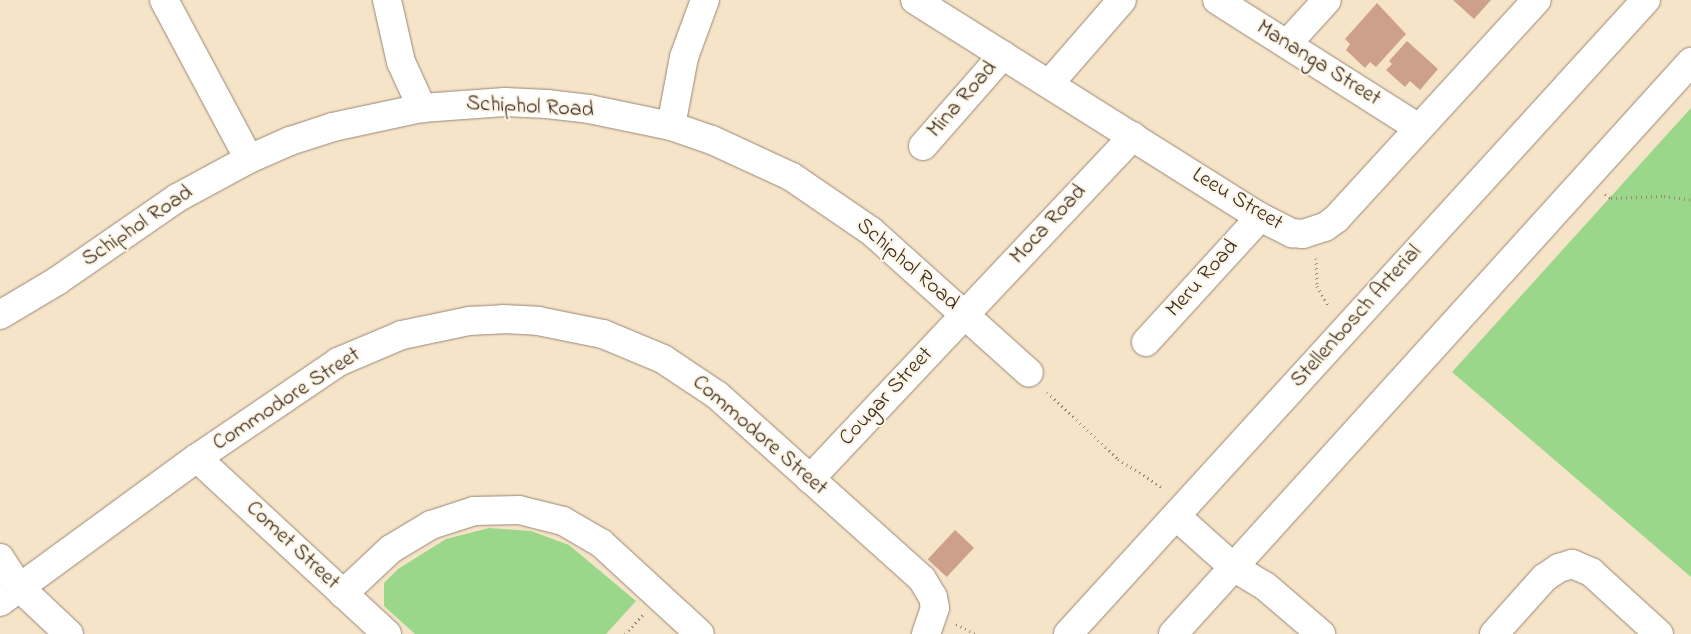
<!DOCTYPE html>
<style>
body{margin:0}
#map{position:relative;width:1691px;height:634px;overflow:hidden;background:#f6e4c9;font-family:"Indie Flower",sans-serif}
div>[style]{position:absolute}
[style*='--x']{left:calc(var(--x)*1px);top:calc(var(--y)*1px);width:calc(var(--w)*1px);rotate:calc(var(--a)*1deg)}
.green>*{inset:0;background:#9bd78b}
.building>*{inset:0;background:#cda08c;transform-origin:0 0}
.path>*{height:3px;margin-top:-1.5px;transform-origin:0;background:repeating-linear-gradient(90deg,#988774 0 1px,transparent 0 5px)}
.roads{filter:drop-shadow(0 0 1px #988774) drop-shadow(0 0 1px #988774)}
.minor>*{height:28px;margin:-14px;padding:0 14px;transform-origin:14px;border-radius:14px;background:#fff}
.major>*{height:28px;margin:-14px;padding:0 14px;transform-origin:14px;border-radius:14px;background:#fff}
span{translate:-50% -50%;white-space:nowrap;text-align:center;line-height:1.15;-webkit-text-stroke:4px #fcf5e5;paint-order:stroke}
.street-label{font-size:22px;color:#3b2a1e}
</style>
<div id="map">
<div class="green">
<div style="clip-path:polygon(1691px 108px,1691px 577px,1452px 372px)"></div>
<div style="clip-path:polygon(489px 528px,531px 531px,569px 545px,636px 601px,606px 634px,415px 634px,384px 606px,384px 583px,398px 569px,446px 539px)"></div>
</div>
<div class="building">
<div style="clip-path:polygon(1453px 0,1491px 0,1474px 19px)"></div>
<div style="clip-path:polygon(1377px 3px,1406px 34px,1376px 67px,1370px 62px,1365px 68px,1346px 50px,1350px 44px,1345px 39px)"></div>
<div style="clip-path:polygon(1407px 41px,1438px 69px,1420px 90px,1410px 81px,1405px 87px,1386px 70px,1392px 64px,1389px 61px)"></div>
<div style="left:955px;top:530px;width:26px;height:40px;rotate:43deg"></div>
</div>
<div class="path">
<div style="--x:1605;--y:194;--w:7;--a:34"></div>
<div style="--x:1611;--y:198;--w:53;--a:-2.2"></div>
<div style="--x:1664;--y:196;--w:27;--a:8"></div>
<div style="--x:1316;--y:258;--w:28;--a:88"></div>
<div style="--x:1317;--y:286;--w:22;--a:60"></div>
<div style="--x:1047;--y:392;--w:98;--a:43.3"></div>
<div style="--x:1118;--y:459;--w:52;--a:32.5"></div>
<div style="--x:956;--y:624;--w:22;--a:27"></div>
<div style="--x:625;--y:634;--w:26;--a:-47"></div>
</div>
<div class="roads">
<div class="minor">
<div style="--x:164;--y:0;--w:180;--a:61.9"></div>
<div style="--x:387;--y:0;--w:64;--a:77.3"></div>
<div style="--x:401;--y:62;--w:51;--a:65.5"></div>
<div style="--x:915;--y:0;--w:408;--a:32.2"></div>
<div style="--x:1260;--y:217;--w:36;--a:27"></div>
<div style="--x:1292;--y:233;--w:11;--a:5"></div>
<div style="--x:1303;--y:234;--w:23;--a:-18"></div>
<div style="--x:1325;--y:227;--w:14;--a:-36"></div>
<div style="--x:1336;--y:219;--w:297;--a:-47.5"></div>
<div style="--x:1217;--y:0;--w:239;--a:32.4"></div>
<div style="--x:1287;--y:44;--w:59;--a:-47.7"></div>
<div style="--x:1049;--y:84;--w:111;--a:-49"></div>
<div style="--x:671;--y:126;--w:70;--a:-79.3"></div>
<div style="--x:684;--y:57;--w:61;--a:-69.8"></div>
<div style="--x:923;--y:146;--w:121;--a:-48.7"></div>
<div style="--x:0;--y:315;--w:66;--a:-30.8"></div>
<div style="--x:57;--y:281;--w:146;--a:-34.7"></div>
<div style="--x:177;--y:198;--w:82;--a:-28.4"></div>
<div style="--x:249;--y:159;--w:45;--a:-23.7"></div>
<div style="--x:290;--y:141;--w:45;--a:-18"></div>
<div style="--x:333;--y:127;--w:91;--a:-12.1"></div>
<div style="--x:422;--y:108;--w:83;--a:-4.1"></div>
<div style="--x:505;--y:102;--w:42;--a:2.7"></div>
<div style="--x:547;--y:104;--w:42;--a:6.8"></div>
<div style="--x:589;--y:109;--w:84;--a:11.7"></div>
<div style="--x:671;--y:126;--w:43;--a:18.9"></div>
<div style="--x:712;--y:140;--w:88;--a:24.8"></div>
<div style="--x:792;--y:177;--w:96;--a:34.4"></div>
<div style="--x:871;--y:231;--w:212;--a:41.9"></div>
<div style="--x:1146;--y:342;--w:169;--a:-47.6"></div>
<div style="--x:197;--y:458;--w:259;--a:42.8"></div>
<div style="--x:810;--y:479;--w:471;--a:-46.7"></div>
<div style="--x:1176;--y:516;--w:76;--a:41.8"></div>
<div style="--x:1233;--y:567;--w:37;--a:31"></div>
<div style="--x:1265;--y:586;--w:74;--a:40.6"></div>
<div style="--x:0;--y:558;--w:33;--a:57"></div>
<div style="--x:18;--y:586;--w:70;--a:43.3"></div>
<div style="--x:343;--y:594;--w:66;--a:-43.2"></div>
<div style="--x:391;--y:549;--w:47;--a:-31"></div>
<div style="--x:431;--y:525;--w:45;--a:-18"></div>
<div style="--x:474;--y:511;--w:45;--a:-1.3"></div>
<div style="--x:519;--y:510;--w:45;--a:14"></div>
<div style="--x:563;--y:521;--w:44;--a:30.1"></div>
<div style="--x:601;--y:543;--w:134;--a:42.6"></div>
<div style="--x:0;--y:602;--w:244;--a:-36.2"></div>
<div style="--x:197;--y:458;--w:171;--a:-34.2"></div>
<div style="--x:338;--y:362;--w:69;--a:-22.9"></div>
<div style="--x:402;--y:335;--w:68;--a:-11.8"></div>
<div style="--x:469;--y:321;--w:34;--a:-3"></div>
<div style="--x:503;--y:319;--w:35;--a:3"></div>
<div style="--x:538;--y:321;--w:66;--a:11.3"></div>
<div style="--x:603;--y:334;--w:65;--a:22.6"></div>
<div style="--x:663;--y:359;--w:65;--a:33.7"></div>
<div style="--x:717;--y:395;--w:275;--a:41.9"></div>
<div style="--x:922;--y:579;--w:21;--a:59"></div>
<div style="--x:933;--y:597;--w:11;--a:80"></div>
<div style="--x:935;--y:608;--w:28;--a:109"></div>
<div style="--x:1494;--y:634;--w:75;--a:-48.2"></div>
<div style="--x:1544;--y:578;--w:18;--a:-34"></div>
<div style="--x:1559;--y:568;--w:14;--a:-17"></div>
<div style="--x:1572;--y:564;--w:21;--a:23"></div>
<div style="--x:1591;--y:572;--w:92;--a:42.4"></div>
</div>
<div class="major">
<div style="--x:1068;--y:634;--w:858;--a:-47.65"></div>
<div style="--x:1173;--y:634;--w:772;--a:-47.84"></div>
</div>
</div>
<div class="street-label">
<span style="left:1318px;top:64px;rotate:32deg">Mananga Street</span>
<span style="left:963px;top:100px;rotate:-49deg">Mina Road</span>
<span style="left:530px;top:108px;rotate:3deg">Schiphol Road</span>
<span style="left:1237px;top:200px;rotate:31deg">Leeu Street</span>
<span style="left:1049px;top:225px;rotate:-47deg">Moca Road</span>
<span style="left:138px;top:227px;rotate:-34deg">Schiphol Road</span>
<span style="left:907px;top:265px;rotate:41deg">Schiphol Road</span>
<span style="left:1203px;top:279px;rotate:-48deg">Meru Road</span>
<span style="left:1357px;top:317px;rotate:-48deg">Stellenbosch Arterial</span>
<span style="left:887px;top:397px;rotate:-47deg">Cougar Street</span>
<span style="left:287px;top:400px;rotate:-33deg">Commodore Street</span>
<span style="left:759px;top:436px;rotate:41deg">Commodore Street</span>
<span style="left:292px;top:546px;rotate:43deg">Comet Street</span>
</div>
</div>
